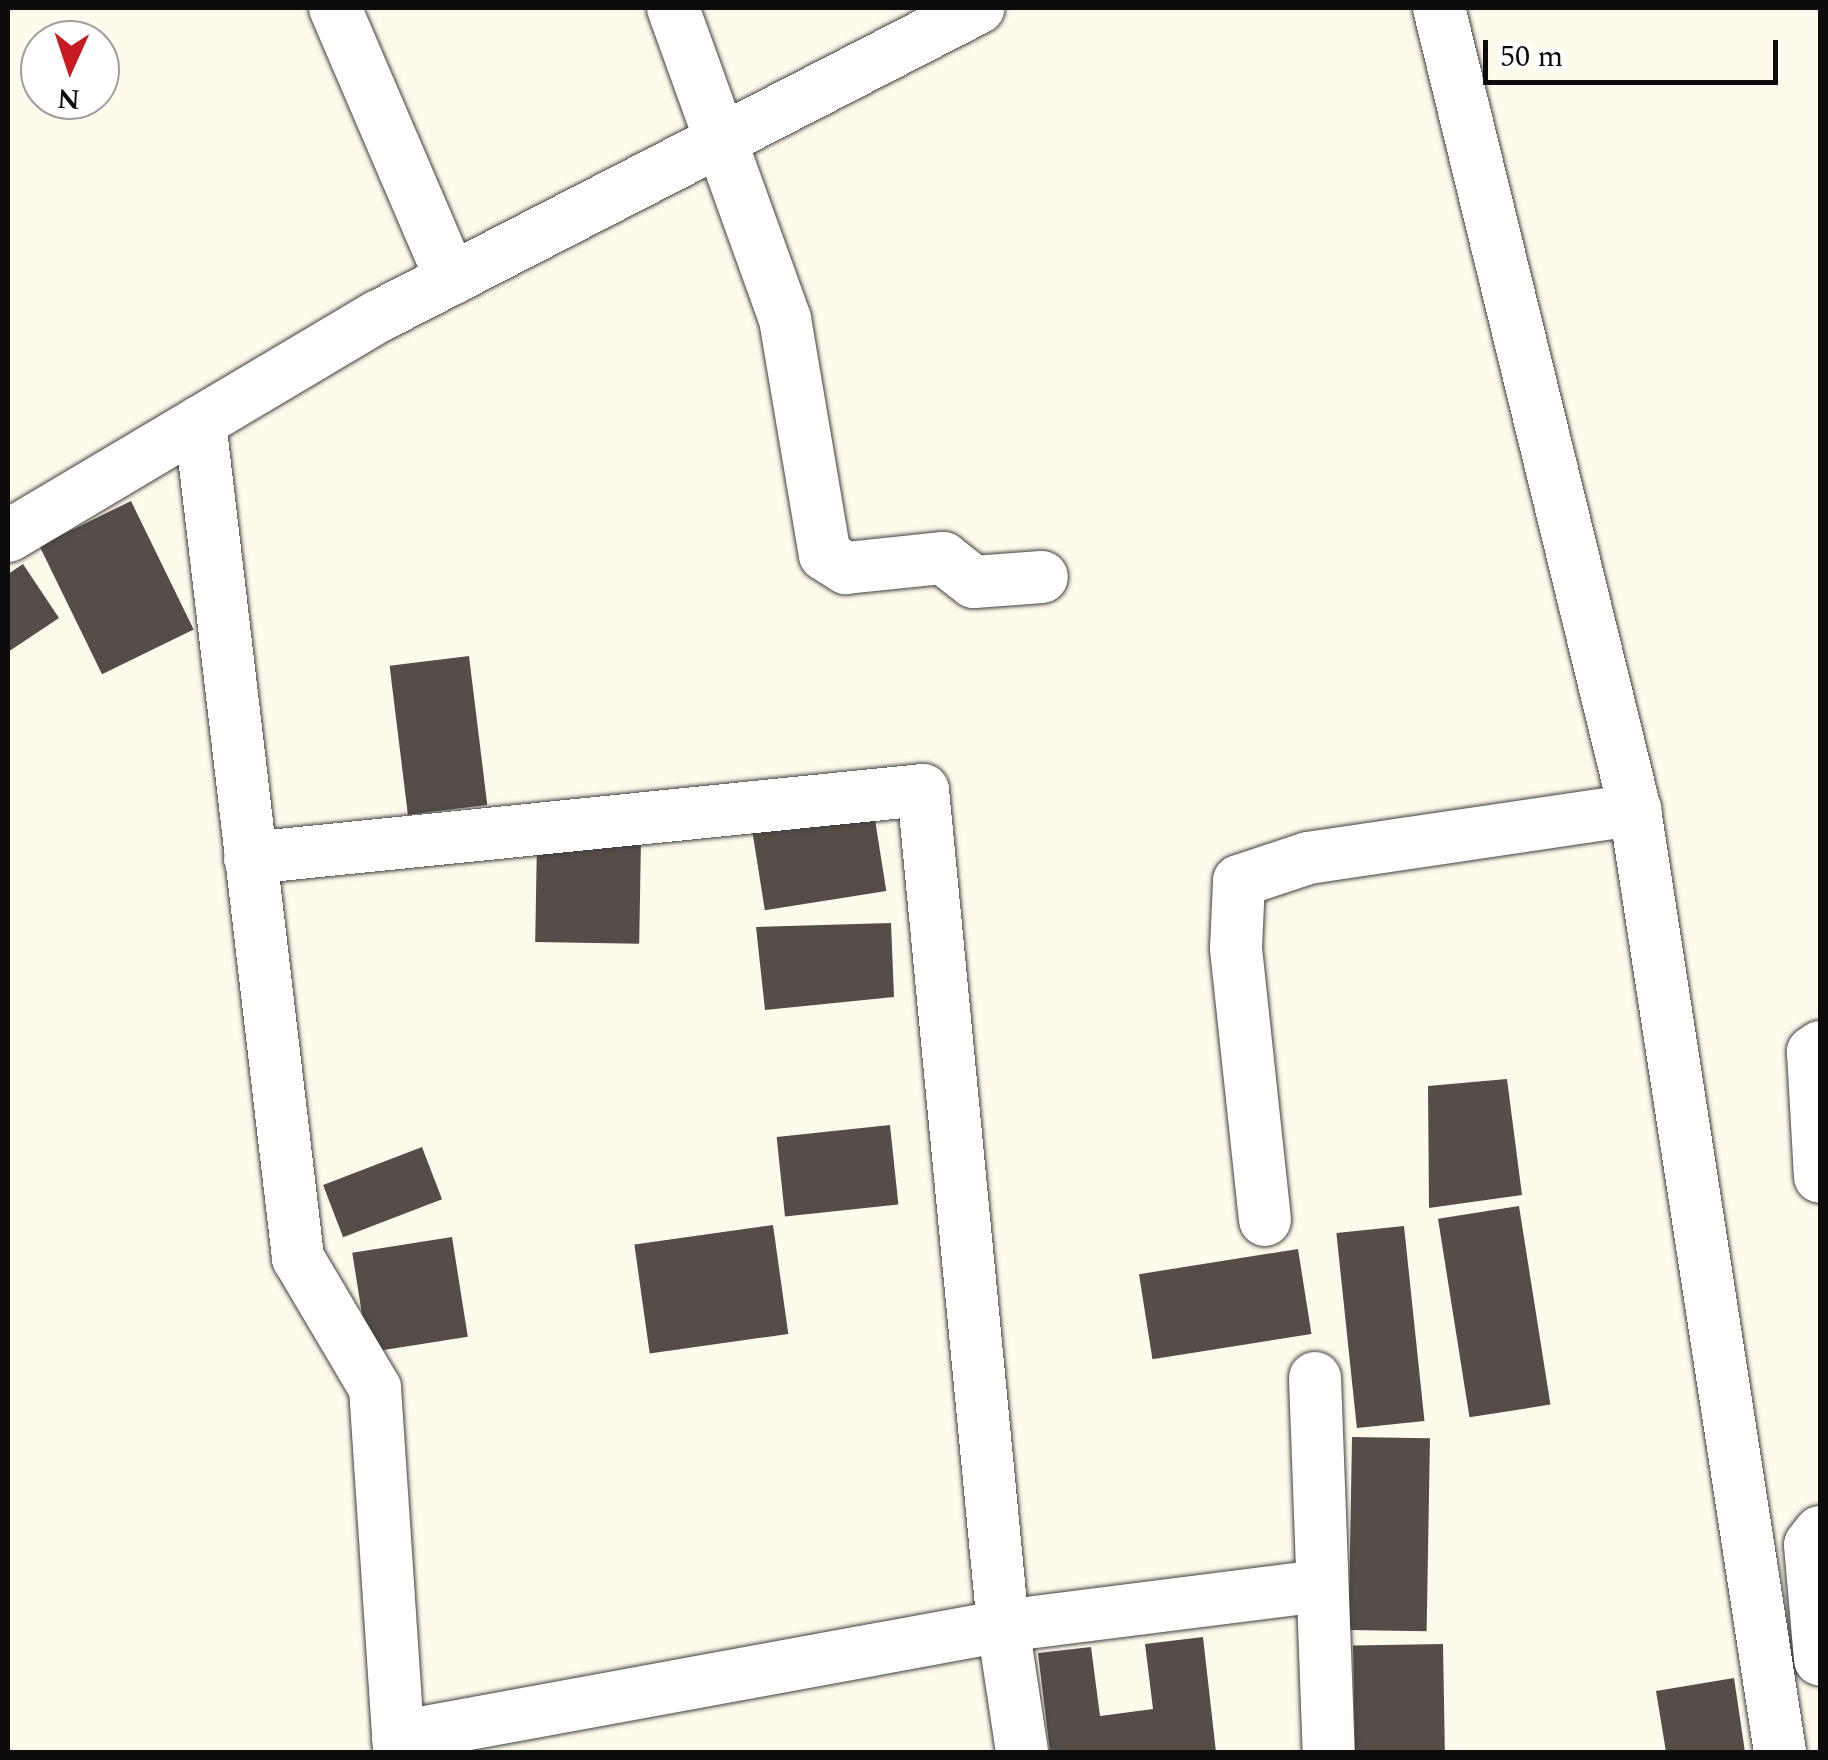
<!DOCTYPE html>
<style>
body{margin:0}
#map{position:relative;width:1828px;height:1760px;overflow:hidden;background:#fffbec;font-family:Spectral,serif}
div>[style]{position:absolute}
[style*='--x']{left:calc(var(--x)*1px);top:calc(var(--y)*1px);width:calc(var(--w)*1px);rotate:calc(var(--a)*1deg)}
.building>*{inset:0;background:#564d48;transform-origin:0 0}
.roads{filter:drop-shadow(0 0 2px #3f3f3f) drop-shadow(0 0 2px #3f3f3f)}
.minor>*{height:52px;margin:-26px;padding:0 26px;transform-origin:26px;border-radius:26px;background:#fff}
span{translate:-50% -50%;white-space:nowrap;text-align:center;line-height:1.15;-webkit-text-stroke:10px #fff;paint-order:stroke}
.frame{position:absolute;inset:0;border:10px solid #0c0c0c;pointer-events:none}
.north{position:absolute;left:20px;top:20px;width:100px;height:100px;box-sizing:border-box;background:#fff;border:2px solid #9e9e9e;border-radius:50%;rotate:183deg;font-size:28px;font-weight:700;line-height:40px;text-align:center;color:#0c0c0c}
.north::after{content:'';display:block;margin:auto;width:35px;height:45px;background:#c71a22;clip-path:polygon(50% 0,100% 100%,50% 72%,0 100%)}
.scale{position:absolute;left:1483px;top:40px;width:295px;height:45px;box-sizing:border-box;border:5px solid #0c0c0c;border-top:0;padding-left:12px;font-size:30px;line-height:35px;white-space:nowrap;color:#0c0c0c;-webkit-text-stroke:8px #fff;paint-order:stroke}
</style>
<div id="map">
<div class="building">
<div style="left:131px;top:501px;width:143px;height:102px;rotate:64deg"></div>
<div style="clip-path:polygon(23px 564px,59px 618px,8px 652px,8px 574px)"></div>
<div style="left:469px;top:656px;width:150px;height:80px;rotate:83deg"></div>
<div style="left:873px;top:807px;width:85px;height:123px;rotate:81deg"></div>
<div style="left:537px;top:839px;width:104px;height:103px;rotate:1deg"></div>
<div style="clip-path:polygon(891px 923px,894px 997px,765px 1010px,756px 927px)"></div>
<div style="clip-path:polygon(1507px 1079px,1522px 1195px,1429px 1208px,1428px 1086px)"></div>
<div style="left:890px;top:1125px;width:80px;height:114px;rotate:84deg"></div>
<div style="left:422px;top:1147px;width:56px;height:106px;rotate:69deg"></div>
<div style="left:1519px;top:1206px;width:201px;height:82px;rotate:81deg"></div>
<div style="left:773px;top:1225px;width:110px;height:140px;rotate:82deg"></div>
<div style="left:1404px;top:1226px;width:196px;height:68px;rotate:84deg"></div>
<div style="left:452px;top:1237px;width:101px;height:101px;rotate:81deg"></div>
<div style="left:1298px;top:1249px;width:86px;height:161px;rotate:81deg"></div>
<div style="left:1352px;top:1437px;width:78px;height:193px;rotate:1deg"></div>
<div style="clip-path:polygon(1203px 1637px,1216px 1752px,1050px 1752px,1038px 1653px,1091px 1647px,1100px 1716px,1153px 1709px,1145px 1644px)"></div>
<div style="left:1443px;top:1644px;width:108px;height:90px;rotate:89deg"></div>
<div style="clip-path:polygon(1734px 1678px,1745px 1752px,1666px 1752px,1656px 1691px)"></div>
</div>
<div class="roads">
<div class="minor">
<div style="--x:335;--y:8;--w:295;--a:66.8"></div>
<div style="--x:673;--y:8;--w:331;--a:70.2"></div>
<div style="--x:785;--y:319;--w:239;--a:80.4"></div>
<div style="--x:825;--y:555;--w:25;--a:32"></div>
<div style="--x:846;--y:568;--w:98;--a:-5.9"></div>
<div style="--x:943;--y:558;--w:39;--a:38"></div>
<div style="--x:974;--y:582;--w:68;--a:-4.2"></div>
<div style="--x:1439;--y:8;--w:826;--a:76.27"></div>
<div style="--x:1635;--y:810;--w:953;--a:81.25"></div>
<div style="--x:200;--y:422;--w:842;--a:83.31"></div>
<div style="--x:298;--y:1258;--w:151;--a:59.4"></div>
<div style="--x:375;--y:1388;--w:365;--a:86.2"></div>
<div style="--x:8;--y:536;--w:431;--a:-30.7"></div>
<div style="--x:379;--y:316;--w:674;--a:-27.21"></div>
<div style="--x:250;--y:858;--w:676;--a:-5.77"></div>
<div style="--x:923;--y:790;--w:840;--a:84.53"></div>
<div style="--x:1003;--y:1626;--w:127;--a:81.4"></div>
<div style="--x:1820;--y:1047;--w:9;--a:144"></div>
<div style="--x:1813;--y:1052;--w:125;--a:86.8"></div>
<div style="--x:1265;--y:1220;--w:274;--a:-96.1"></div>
<div style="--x:1236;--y:948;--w:67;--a:-87.4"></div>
<div style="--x:1239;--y:881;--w:73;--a:-18.4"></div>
<div style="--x:1308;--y:858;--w:331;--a:-8.4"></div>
<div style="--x:1315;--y:1378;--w:374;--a:87.9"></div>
<div style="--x:1820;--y:1532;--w:16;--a:128"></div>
<div style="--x:1810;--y:1545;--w:115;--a:85"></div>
<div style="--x:398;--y:1737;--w:615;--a:-10.4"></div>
<div style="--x:1003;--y:1626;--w:320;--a:-7.2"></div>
</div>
</div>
<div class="frame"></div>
<div class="north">N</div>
<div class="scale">50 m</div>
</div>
